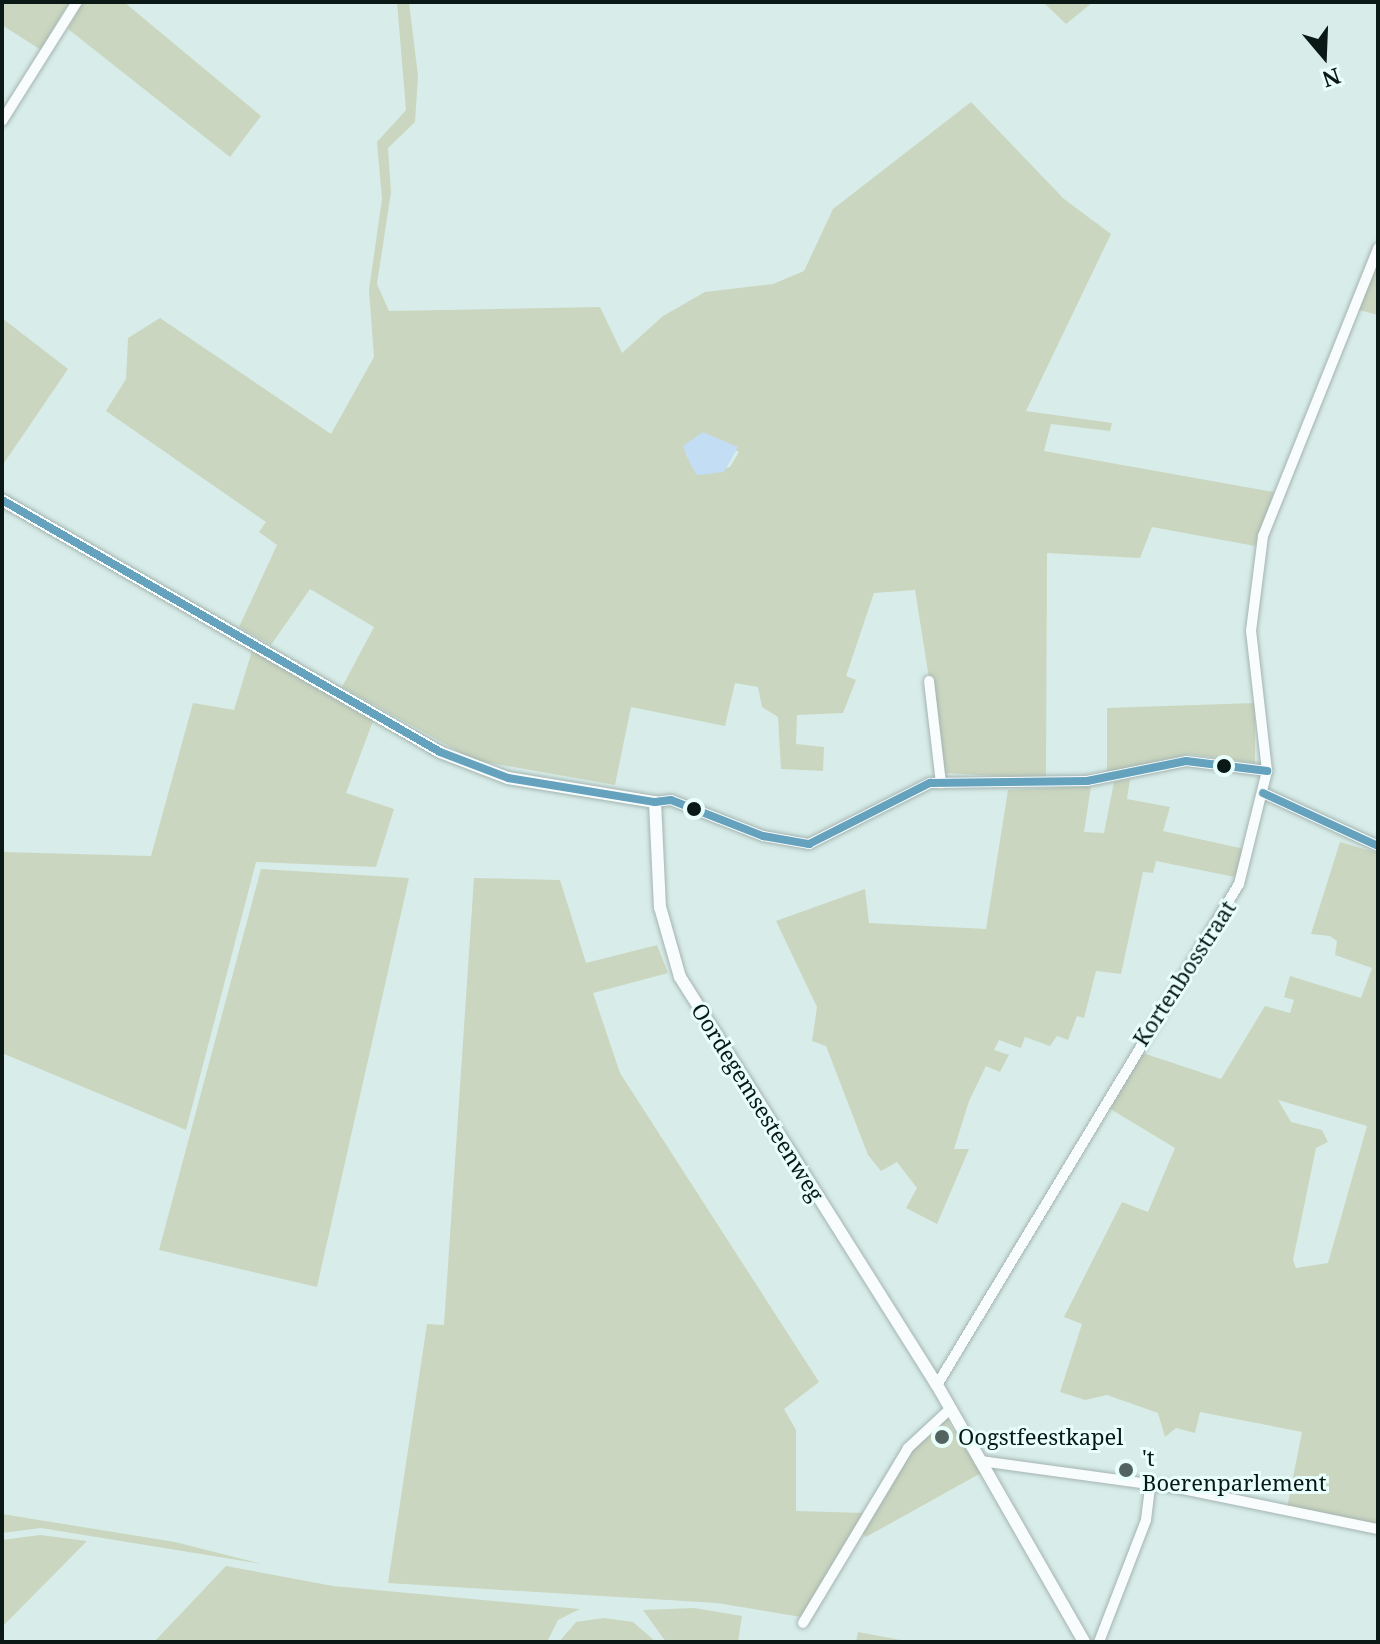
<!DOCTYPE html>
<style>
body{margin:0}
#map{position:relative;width:1380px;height:1644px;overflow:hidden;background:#d8ede9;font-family:"Noto Serif",serif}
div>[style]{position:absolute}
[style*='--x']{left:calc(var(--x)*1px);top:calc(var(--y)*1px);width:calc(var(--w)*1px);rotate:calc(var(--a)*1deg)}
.green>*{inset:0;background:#cad6bf}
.water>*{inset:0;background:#c2ddf4}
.roads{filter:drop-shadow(0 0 2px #a4b4b1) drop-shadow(0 0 2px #a4b4b1)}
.minor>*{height:10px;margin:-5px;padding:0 5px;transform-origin:5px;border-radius:5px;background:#f9fcfc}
.tertiary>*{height:12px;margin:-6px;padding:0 6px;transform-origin:6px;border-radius:6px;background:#f9fcfc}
.bus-1>*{height:8px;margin:-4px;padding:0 4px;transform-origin:4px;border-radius:4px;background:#65a2bd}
.dots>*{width:22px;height:22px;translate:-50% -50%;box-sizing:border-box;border:4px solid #e8fffb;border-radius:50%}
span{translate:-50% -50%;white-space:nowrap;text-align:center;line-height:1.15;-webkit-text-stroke:6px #e8fffb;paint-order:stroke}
.street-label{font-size:22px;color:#0a1916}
.poi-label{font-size:22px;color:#0a1916}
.left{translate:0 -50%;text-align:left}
.frame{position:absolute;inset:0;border:4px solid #0a1916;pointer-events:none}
.north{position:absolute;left:1284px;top:16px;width:80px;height:80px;-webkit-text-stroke:6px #e8fffb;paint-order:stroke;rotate:161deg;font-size:22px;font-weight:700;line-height:32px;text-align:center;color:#0a1916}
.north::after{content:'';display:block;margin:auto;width:28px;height:36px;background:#0a1916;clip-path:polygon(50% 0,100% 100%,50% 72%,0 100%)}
</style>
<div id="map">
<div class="green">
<div style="clip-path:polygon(2px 2px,69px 2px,41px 50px,2px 25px)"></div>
<div style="clip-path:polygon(83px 2px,124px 2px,261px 116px,230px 157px,68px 29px)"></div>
<div style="clip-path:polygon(evenodd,397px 2px,409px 2px,418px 76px,415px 122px,388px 148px,391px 192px,377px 284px,389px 311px,600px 307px,622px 353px,663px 316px,705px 292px,773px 284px,804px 271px,833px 209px,971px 102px,1064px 199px,1111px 234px,1026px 411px,1112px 423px,1110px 431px,1051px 424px,1044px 451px,1274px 492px,1255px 546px,1152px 527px,1140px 558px,1047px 553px,1046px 779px,944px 773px,915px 590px,874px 593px,846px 676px,856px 680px,843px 713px,797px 715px,796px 744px,824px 747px,823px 771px,781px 769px,778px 717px,762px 707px,758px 687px,735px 683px,725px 726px,631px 707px,615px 785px,474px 760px,342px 687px,374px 627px,310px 589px,271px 645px,239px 627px,277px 545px,259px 532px,266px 522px,106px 411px,126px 379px,128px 338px,160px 318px,331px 434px,374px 357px,369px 290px,382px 199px,377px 142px,406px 110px,397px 2px,710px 436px,739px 452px,730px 467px,697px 474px,686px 455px,710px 436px)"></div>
<div style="clip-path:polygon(1043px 2px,1093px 2px,1066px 24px)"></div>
<div style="clip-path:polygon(1378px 262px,1378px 315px,1356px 309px)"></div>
<div style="clip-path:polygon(2px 318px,68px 369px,2px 466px)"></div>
<div style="clip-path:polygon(252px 651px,373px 721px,346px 793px,394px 809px,376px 867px,256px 862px,186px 1130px,2px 1053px,2px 852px,151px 856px,193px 703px,234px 710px)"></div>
<div style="clip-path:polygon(1255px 703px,1255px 763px,1189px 754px,1107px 773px,1107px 708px)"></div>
<div style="clip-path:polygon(1130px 779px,1127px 799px,1170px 807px,1163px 831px,1244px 849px,1235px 877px,1156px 861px,1153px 873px,1143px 872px,1121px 974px,1096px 971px,1084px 1018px,1077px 1016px,1068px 1040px,1057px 1036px,1050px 1046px,1025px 1037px,1021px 1048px,999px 1040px,994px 1050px,1009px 1055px,1000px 1072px,986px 1066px,969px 1101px,954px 1149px,969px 1149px,937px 1224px,906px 1208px,917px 1188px,897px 1162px,881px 1171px,868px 1155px,826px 1046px,812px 1041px,817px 1007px,776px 921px,865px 889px,869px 923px,986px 929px,1008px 790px,1091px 786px,1084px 832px,1104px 833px,1114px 782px)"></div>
<div style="clip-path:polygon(evenodd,1340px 842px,1378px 853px,1378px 1526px,1287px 1508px,1302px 1432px,1200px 1412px,1195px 1433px,1176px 1428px,1165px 1437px,1158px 1413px,1107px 1395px,1085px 1400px,1060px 1392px,1082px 1324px,1064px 1317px,1122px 1202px,1148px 1212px,1175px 1148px,1107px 1107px,1140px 1052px,1221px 1079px,1265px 1006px,1290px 1013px,1294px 1000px,1284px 997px,1290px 976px,1361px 998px,1372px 968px,1335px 955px,1337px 941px,1330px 936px,1311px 934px,1340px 842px,1278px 1100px,1367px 1126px,1328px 1263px,1296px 1268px,1293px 1260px,1316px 1148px,1328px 1142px,1322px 1130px,1291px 1122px,1278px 1100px)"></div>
<div style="clip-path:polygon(261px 869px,409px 878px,317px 1287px,159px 1250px)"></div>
<div style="clip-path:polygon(474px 878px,560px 880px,586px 963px,657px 945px,668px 973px,593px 993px,620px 1073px,819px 1382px,784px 1409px,796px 1430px,796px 1511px,866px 1513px,801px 1617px,717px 1603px,388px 1583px,427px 1324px,444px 1325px)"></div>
<div style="clip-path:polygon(945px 1417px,981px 1473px,866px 1537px,861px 1531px,916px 1443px)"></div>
<div style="clip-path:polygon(2px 1514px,175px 1542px,262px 1564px,41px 1528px,2px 1533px)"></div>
<div style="clip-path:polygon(40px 1535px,87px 1541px,2px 1627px,2px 1540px)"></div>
<div style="clip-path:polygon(226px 1566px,333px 1586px,580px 1609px,558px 1620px,547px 1642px,154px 1642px)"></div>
<div style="clip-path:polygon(694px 1608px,742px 1616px,738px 1642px,666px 1642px,643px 1610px)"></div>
<div style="clip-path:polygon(604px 1618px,633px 1622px,656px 1642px,559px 1642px,576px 1622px)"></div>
<div style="clip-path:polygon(858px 1632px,912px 1642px,856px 1642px)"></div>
</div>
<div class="water">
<div style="clip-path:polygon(703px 432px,738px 447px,724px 472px,697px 475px,691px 466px,683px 446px)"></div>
</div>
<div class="roads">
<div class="minor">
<div style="--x:2;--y:121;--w:141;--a:-57.8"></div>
<div style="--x:929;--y:681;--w:103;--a:83.3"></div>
<div style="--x:1263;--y:793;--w:127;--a:24.7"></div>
<div style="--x:655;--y:802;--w:16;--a:-7"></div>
<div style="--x:671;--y:800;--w:99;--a:21.4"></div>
<div style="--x:763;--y:836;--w:47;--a:9.9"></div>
<div style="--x:809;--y:844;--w:136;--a:-26.8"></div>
<div style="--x:930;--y:783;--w:157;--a:-0.7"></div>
<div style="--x:1087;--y:781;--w:101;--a:-11.4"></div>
<div style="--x:1186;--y:761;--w:82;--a:7"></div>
<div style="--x:937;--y:1385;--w:585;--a:-58.92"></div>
<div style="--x:1239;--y:884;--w:116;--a:-76.1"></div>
<div style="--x:1267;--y:771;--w:141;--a:-96.5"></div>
<div style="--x:1251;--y:631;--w:96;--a:-82.8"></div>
<div style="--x:1263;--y:536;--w:310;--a:-68.2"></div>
<div style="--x:980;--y:1461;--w:200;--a:7.8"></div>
<div style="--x:1178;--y:1488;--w:204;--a:11.6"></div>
<div style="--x:803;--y:1623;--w:204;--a:-59"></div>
<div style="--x:908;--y:1448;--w:57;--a:-42.9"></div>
<div style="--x:1099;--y:1642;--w:131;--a:-68.9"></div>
<div style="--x:1146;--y:1520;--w:32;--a:-83"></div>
</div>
<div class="tertiary">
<div style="--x:2;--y:500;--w:505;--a:29.91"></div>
<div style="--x:440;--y:752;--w:73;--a:20.9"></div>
<div style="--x:508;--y:778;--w:149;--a:9.3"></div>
<div style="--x:655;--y:802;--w:105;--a:87.3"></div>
<div style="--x:660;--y:907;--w:73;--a:74.1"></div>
<div style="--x:680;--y:977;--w:482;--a:57.8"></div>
<div style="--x:937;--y:1385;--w:296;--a:60.2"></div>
</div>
</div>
<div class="bus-1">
<div style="--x:2;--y:500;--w:505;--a:29.91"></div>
<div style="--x:440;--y:752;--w:73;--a:20.9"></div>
<div style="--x:508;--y:778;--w:149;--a:9.3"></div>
<div style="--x:1263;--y:793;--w:127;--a:24.7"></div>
<div style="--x:655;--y:802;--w:16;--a:-7"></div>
<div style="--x:671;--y:800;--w:99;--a:21.4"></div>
<div style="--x:763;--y:836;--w:47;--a:9.9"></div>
<div style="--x:809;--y:844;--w:136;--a:-26.8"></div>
<div style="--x:930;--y:783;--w:157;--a:-0.7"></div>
<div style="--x:1087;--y:781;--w:101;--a:-11.4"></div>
<div style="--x:1186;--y:761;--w:82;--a:7"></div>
</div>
<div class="dots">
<div style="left:1224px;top:766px;background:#0a1916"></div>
<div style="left:694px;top:809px;background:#0a1916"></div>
<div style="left:942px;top:1437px;background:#526360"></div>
<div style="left:1126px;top:1470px;background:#526360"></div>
</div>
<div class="street-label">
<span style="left:1184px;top:973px;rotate:-57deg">Kortenbosstraat</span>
<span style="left:758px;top:1102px;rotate:58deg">Oordegemsesteenweg</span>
</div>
<div class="poi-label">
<span class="left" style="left:958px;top:1437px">Oogstfeestkapel</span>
<span class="left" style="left:1142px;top:1470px">'t<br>Boerenparlement</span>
</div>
<div class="frame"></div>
<div class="north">N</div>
</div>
